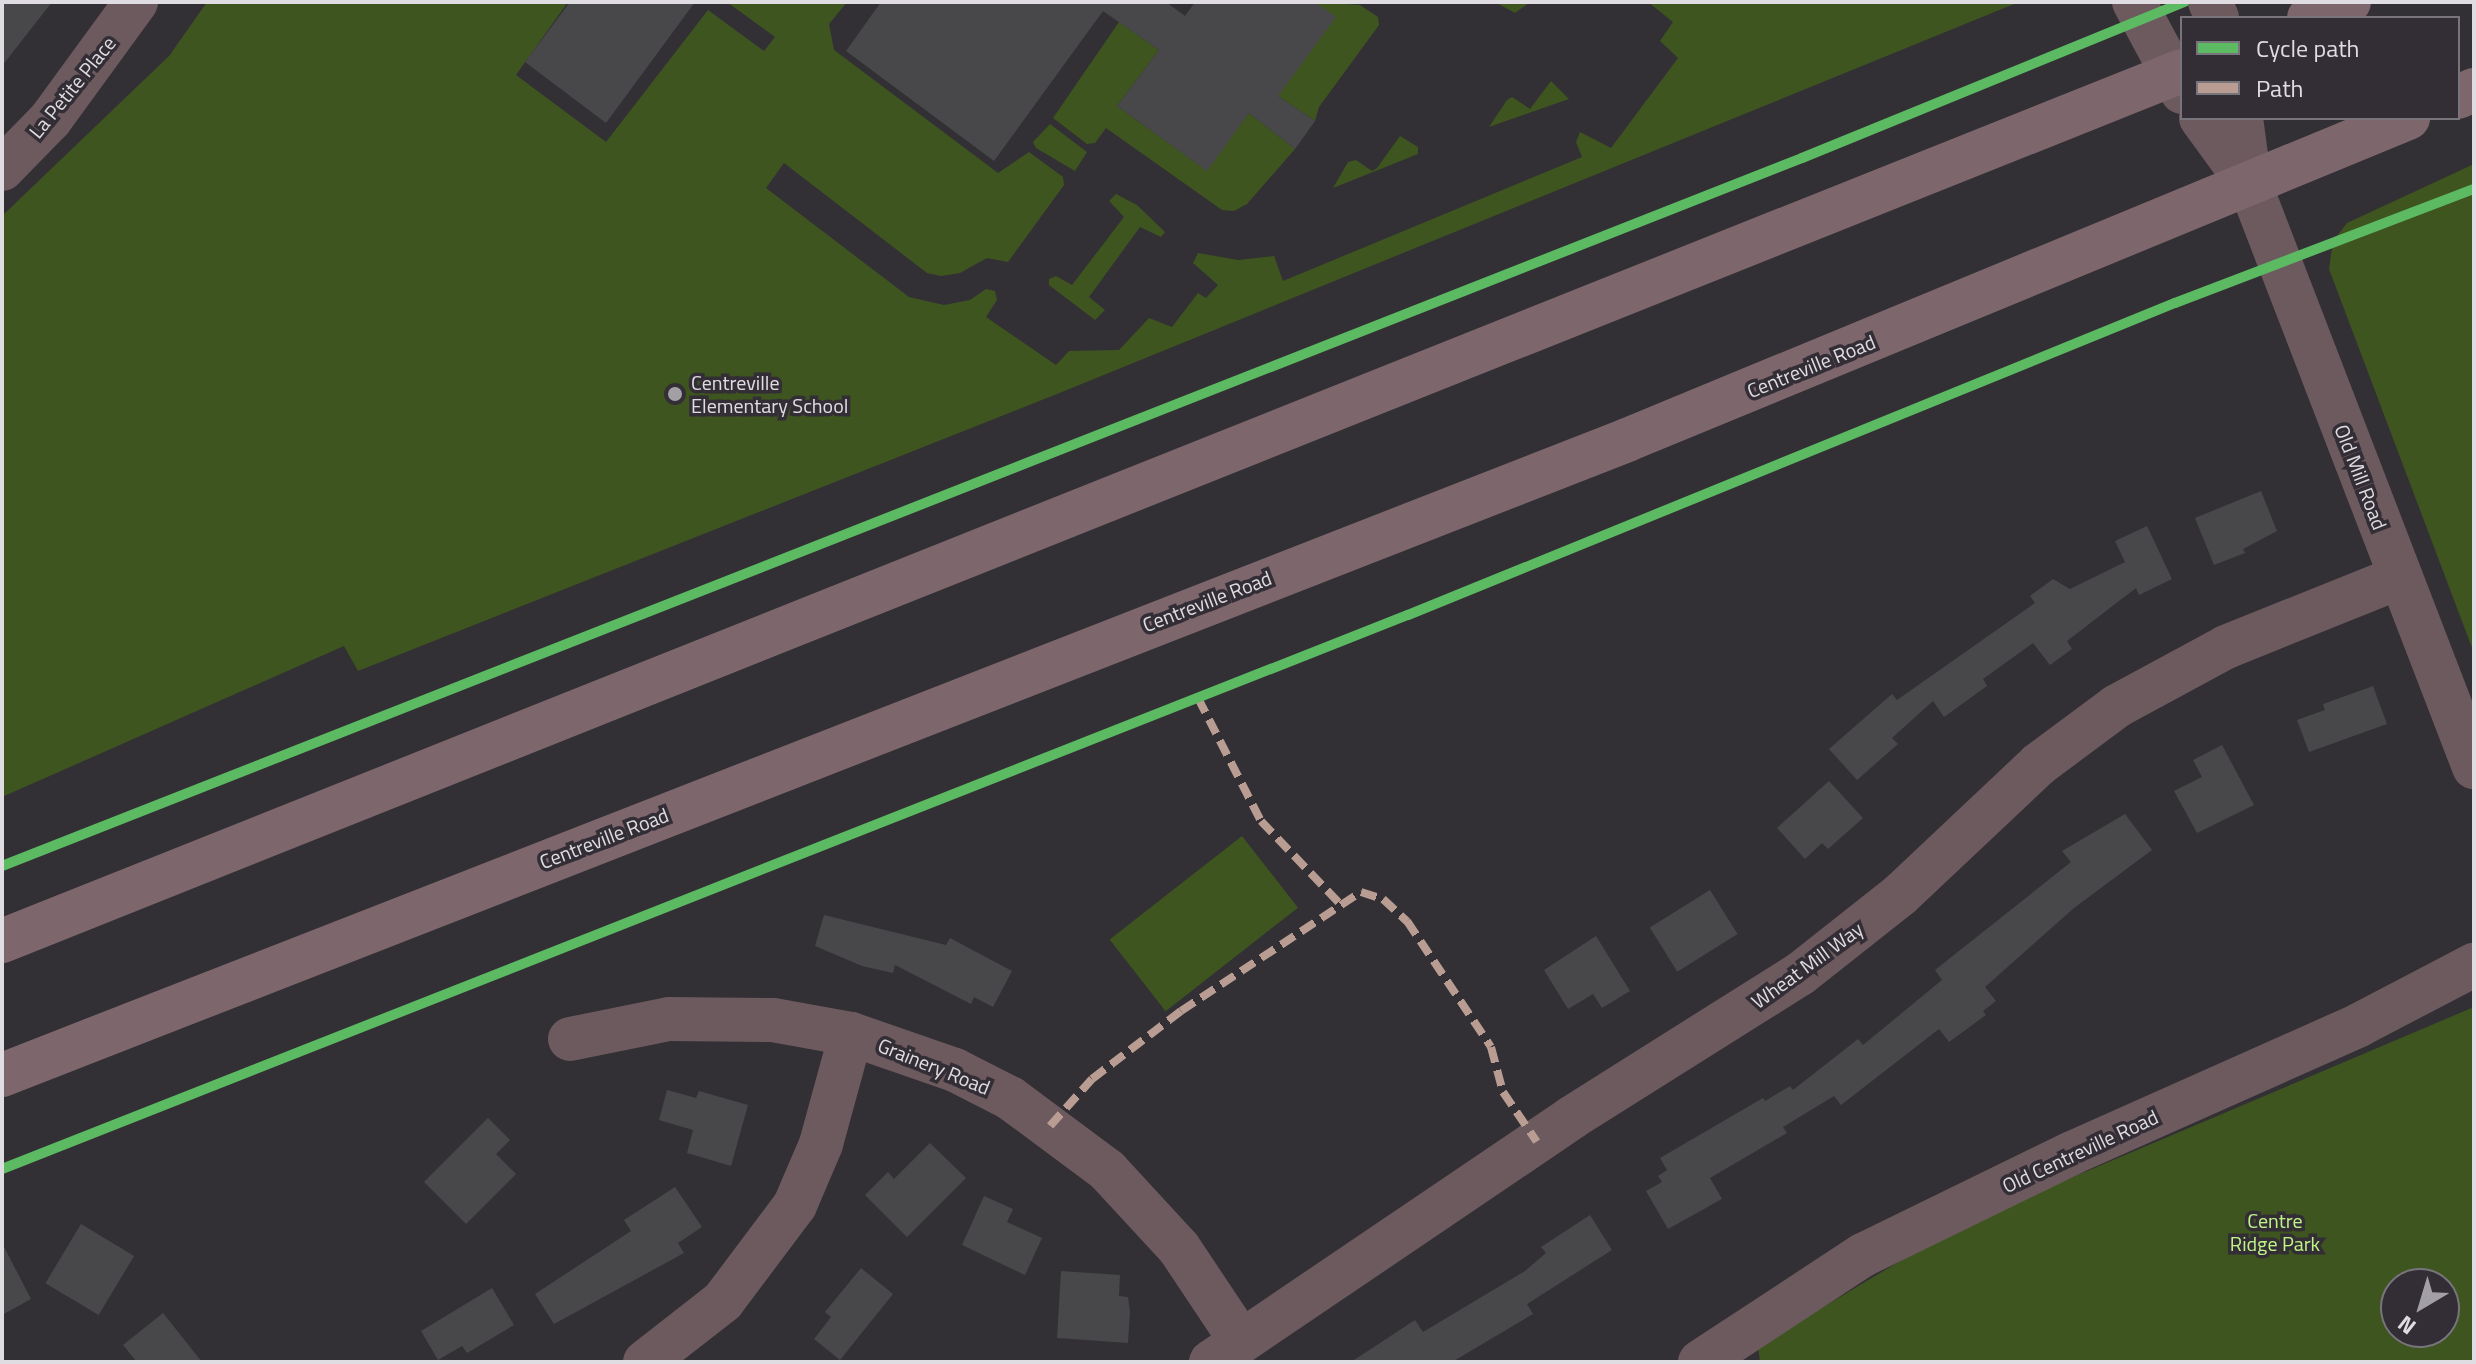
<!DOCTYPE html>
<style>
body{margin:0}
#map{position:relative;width:2476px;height:1364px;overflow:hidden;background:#323034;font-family:"Titillium Web",sans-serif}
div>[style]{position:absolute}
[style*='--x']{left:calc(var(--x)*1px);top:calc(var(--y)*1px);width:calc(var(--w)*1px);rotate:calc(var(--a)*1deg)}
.green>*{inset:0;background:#3e5520;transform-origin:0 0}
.building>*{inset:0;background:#484749;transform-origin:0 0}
.minor>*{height:44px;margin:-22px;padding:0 22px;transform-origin:22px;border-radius:22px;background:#6d5a5e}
.highway>*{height:44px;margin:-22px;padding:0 22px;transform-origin:22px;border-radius:22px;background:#7d676c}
.quiet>*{height:8px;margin-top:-4px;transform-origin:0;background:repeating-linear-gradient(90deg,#b99d93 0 16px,transparent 0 24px)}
.cycleway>*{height:10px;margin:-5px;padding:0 5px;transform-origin:5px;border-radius:5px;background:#5cba63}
.dots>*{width:22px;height:22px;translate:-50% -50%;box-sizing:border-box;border:4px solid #332e36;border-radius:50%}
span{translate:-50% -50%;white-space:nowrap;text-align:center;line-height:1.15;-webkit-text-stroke:7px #332e36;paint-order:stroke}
.street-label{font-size:20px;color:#e0dde2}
.poi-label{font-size:20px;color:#e0dde2}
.left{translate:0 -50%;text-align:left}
.park-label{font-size:20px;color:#c0f586}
.frame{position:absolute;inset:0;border:4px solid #e0dde2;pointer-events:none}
.legend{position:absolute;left:2180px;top:16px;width:280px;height:104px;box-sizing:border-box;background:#332e36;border:2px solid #78747b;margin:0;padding:10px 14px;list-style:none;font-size:24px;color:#e0dde2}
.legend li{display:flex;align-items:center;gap:16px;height:40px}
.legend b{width:40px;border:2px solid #78747b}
.north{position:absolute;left:2380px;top:1268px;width:80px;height:80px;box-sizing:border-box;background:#332e36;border:2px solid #78747b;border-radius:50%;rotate:218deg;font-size:22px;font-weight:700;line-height:32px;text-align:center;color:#e0dde2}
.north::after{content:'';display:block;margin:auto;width:28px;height:36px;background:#a3a0a5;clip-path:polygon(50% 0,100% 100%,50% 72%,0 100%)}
</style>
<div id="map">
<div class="green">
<div style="clip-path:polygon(207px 2px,568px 2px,516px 75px,606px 142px,708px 10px,764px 51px,775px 37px,727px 2px,847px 2px,829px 24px,834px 50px,998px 173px,1029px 152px,1063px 177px,1064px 185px,1008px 262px,987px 258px,960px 273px,941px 276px,927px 273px,784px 163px,766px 188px,909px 297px,944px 305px,970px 300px,986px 289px,995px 291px,997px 300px,986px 317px,1056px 365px,1069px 351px,1119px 350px,1149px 318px,1172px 327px,1198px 293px,1206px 298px,1218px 285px,1193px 263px,1198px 253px,1238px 260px,1274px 256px,1283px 281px,1582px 157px,1576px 142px,1580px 132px,1611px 148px,1678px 58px,1660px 41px,1673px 22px,1648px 2px,2019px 2px,1057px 394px,358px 671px,344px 646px,2px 797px,2px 216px,169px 56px)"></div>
<div style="clip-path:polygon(1315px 2px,1360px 5px,1378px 17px,1379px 25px,1319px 107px,1315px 121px,1278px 96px)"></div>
<div style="clip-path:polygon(1495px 2px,1530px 2px,1515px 13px)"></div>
<div style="clip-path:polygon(1119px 22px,1159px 50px,1117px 106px,1206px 170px,1249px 113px,1295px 149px,1247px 204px,1234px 211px,1222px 210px,1106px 128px,1095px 143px,1087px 144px,1053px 118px)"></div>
<div style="clip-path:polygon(1551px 81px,1569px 99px,1489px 127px,1507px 100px,1512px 97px,1530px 109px)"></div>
<div style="clip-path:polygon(1050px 124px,1087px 152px,1075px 171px,1036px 148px,1033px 142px)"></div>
<div style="clip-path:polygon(1400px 136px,1418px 147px,1418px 154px,1333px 188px,1348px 162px,1356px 160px,1372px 171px,1377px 168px)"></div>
<div style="clip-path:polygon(2474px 164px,2474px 653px,2329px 269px,2333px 241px,2347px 223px)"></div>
<div style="clip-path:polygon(1116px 194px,1137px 205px,1165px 232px,1161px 237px,1140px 227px,1089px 297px,1105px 310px,1095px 320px,1049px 285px,1049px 279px,1056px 276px,1072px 285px,1124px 217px,1109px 201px)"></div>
<div style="left:1242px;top:836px;width:91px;height:168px;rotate:52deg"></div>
<div style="clip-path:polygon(evenodd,2474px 1007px,2474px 1362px,1760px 1362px,1758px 1346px,1917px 1251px,2059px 1183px,2474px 1007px,2396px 1284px,2444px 1284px,2444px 1332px,2396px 1332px,2396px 1284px)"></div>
</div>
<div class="building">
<div style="clip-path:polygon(2px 2px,52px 2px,2px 66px)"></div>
<div style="clip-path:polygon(570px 2px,695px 2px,606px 123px,525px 62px)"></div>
<div style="clip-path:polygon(881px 2px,1166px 2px,1185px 16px,1195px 2px,1315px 2px,1336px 17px,1278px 96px,1315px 121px,1295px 149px,1249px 113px,1207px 171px,1117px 106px,1159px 50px,1103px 11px,994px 161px,846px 51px)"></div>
<div style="clip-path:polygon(2261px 491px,2277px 531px,2243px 549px,2245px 553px,2214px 565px,2195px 518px)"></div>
<div style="clip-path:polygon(2147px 526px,2172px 579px,2139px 595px,2136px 588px,2067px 641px,2072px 649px,2050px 665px,2033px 643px,1983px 679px,1987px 686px,1944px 717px,1933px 701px,1892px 738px,1898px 744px,1857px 780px,1829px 749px,1892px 694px,1897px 700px,2035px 603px,2030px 596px,2053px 579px,2070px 589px,2125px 562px,2115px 541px)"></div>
<div style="clip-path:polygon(2373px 686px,2387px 724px,2309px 752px,2297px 720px,2325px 710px,2323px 704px)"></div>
<div style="clip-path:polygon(2222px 745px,2254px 805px,2197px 833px,2174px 791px,2202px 777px,2193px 760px)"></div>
<div style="clip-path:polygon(1829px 781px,1863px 818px,1828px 849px,1822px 843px,1805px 859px,1777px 828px)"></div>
<div style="clip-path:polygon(2125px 814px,2152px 850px,2074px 908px,1985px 987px,1996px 1001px,1983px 1011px,1986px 1015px,1949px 1042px,1939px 1029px,1841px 1105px,1834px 1096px,1783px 1127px,1787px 1133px,1710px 1178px,1722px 1199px,1668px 1229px,1646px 1191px,1662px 1182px,1658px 1176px,1667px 1170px,1660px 1158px,1763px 1098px,1765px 1101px,1790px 1086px,1793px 1090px,1858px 1039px,1863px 1045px,1942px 980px,1935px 970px,2071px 862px,2062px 851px)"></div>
<div style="left:1710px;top:890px;width:52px;height:71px;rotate:58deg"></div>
<div style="clip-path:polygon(824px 915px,946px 945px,950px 938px,1012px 971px,993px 1007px,974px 997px,971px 1004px,895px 965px,893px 973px,862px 966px,815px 946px)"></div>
<div style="clip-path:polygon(1596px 936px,1630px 991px,1602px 1008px,1593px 994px,1568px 1009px,1544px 970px)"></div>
<div style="clip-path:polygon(667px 1090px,696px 1098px,699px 1091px,748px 1105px,731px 1166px,687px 1153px,693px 1130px,659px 1120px)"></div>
<div style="clip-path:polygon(488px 1118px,510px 1140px,496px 1154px,516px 1174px,466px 1224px,424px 1182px)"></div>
<div style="clip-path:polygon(930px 1143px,966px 1178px,907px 1237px,865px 1195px,888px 1172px,894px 1179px)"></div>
<div style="clip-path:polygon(675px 1187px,702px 1227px,678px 1243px,684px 1253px,554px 1324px,535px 1294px,631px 1231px,624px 1220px)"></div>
<div style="clip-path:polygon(984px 1196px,1013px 1209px,1007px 1222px,1042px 1238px,1025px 1275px,962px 1245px)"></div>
<div style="clip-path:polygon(1590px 1215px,1612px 1250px,1527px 1304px,1533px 1314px,1452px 1362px,1351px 1362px,1415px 1320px,1423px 1332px,1525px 1271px,1546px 1253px,1541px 1247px)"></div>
<div style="left:81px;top:1224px;width:62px;height:69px;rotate:31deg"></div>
<div style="clip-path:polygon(2px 1243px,31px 1299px,2px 1315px)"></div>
<div style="clip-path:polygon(861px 1268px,893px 1294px,840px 1360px,814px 1339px,831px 1317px,825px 1312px)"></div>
<div style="clip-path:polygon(1061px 1271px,1120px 1275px,1119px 1296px,1128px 1297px,1130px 1312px,1128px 1343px,1057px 1338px)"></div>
<div style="clip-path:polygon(492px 1288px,514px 1325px,467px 1353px,462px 1346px,438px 1360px,421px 1331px)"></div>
<div style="clip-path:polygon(163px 1313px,202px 1362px,137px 1362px,123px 1345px)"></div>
</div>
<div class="minor">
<div style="--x:2134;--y:2;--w:102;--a:61.9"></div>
<div style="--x:2210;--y:2;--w:17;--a:66"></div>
<div style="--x:2201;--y:118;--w:77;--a:54"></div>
<div style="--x:2241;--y:118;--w:68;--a:82.3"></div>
<div style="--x:2250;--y:185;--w:624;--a:68.95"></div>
<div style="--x:2;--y:169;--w:69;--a:-45.6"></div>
<div style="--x:50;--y:120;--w:146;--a:-53.9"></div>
<div style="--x:570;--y:1039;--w:101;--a:-11.4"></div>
<div style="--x:669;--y:1019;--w:104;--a:0.6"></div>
<div style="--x:773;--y:1020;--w:79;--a:10.2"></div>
<div style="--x:851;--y:1034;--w:110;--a:19.1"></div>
<div style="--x:955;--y:1070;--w:62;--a:27"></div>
<div style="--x:1010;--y:1098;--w:121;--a:36.6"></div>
<div style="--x:1107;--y:1170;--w:106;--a:47.3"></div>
<div style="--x:1179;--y:1248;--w:112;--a:56.3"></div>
<div style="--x:645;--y:1362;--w:99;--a:-38"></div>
<div style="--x:723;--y:1301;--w:120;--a:-53.1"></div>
<div style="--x:795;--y:1205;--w:66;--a:-66.9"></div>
<div style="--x:821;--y:1144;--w:114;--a:-74.7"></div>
<div style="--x:1211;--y:1362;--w:435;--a:-34.1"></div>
<div style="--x:1571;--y:1118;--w:271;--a:-32.2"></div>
<div style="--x:1800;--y:974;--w:127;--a:-38.3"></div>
<div style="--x:1900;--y:895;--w:191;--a:-43.3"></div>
<div style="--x:2039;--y:764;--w:97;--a:-36.6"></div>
<div style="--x:2117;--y:706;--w:124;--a:-28.4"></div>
<div style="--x:2226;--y:647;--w:188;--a:-21.9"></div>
<div style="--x:1700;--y:1362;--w:195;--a:-33.3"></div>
<div style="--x:1863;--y:1255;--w:233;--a:-26"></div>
<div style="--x:2072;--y:1153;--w:314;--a:-24"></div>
<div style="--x:2359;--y:1025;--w:130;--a:-27.6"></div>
</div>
<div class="highway">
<div style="--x:2309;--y:18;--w:43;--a:-21.8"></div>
<div style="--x:2458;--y:97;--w:17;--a:-24"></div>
<div style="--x:2;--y:941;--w:2347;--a:-21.76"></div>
<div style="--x:2;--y:1075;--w:1745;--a:-21.34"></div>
<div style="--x:1627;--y:440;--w:845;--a:-22.41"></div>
</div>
<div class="quiet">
<div style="--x:1198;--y:698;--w:138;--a:62.9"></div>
<div style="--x:1261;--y:821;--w:113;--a:46.4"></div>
<div style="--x:1050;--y:1126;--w:63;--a:-48.2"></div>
<div style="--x:1092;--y:1079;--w:112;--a:-37.4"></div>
<div style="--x:1181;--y:1011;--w:216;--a:-33.5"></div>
<div style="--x:1361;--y:892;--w:23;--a:18"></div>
<div style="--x:1383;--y:899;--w:33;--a:43"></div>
<div style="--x:1407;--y:921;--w:151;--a:56.3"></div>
<div style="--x:1491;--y:1047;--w:47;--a:75.1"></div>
<div style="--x:1503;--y:1092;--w:60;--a:55.8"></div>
</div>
<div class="cycleway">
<div style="--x:2;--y:866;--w:1934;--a:-21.47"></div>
<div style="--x:1802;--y:158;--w:413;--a:-22.2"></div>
<div style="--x:2;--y:1169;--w:1511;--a:-21.51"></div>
<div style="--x:1408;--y:615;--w:828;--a:-22.14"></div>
<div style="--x:2175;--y:303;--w:320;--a:-20.9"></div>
</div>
<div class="dots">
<div style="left:675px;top:394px;background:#a3a0a5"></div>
</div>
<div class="street-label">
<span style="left:72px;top:87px;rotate:-51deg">La Petite Place</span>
<span style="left:1811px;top:366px;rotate:-22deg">Centreville Road</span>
<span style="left:2361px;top:477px;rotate:69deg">Old Mill Road</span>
<span style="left:1207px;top:601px;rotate:-21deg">Centreville Road</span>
<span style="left:604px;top:838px;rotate:-21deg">Centreville Road</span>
<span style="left:1807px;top:965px;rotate:-36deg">Wheat Mill Way</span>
<span style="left:934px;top:1066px;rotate:22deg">Grainery Road</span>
<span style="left:2080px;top:1151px;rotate:-25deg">Old Centreville Road</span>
</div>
<div class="poi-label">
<span class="left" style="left:691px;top:394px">Centreville<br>Elementary School</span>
</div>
<div class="park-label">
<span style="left:2275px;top:1232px">Centre<br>Ridge Park</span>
</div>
<div class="frame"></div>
<ul class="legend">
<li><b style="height:10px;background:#5cba63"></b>Cycle path</li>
<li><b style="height:10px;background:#b99d93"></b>Path</li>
</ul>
<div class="north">N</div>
</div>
